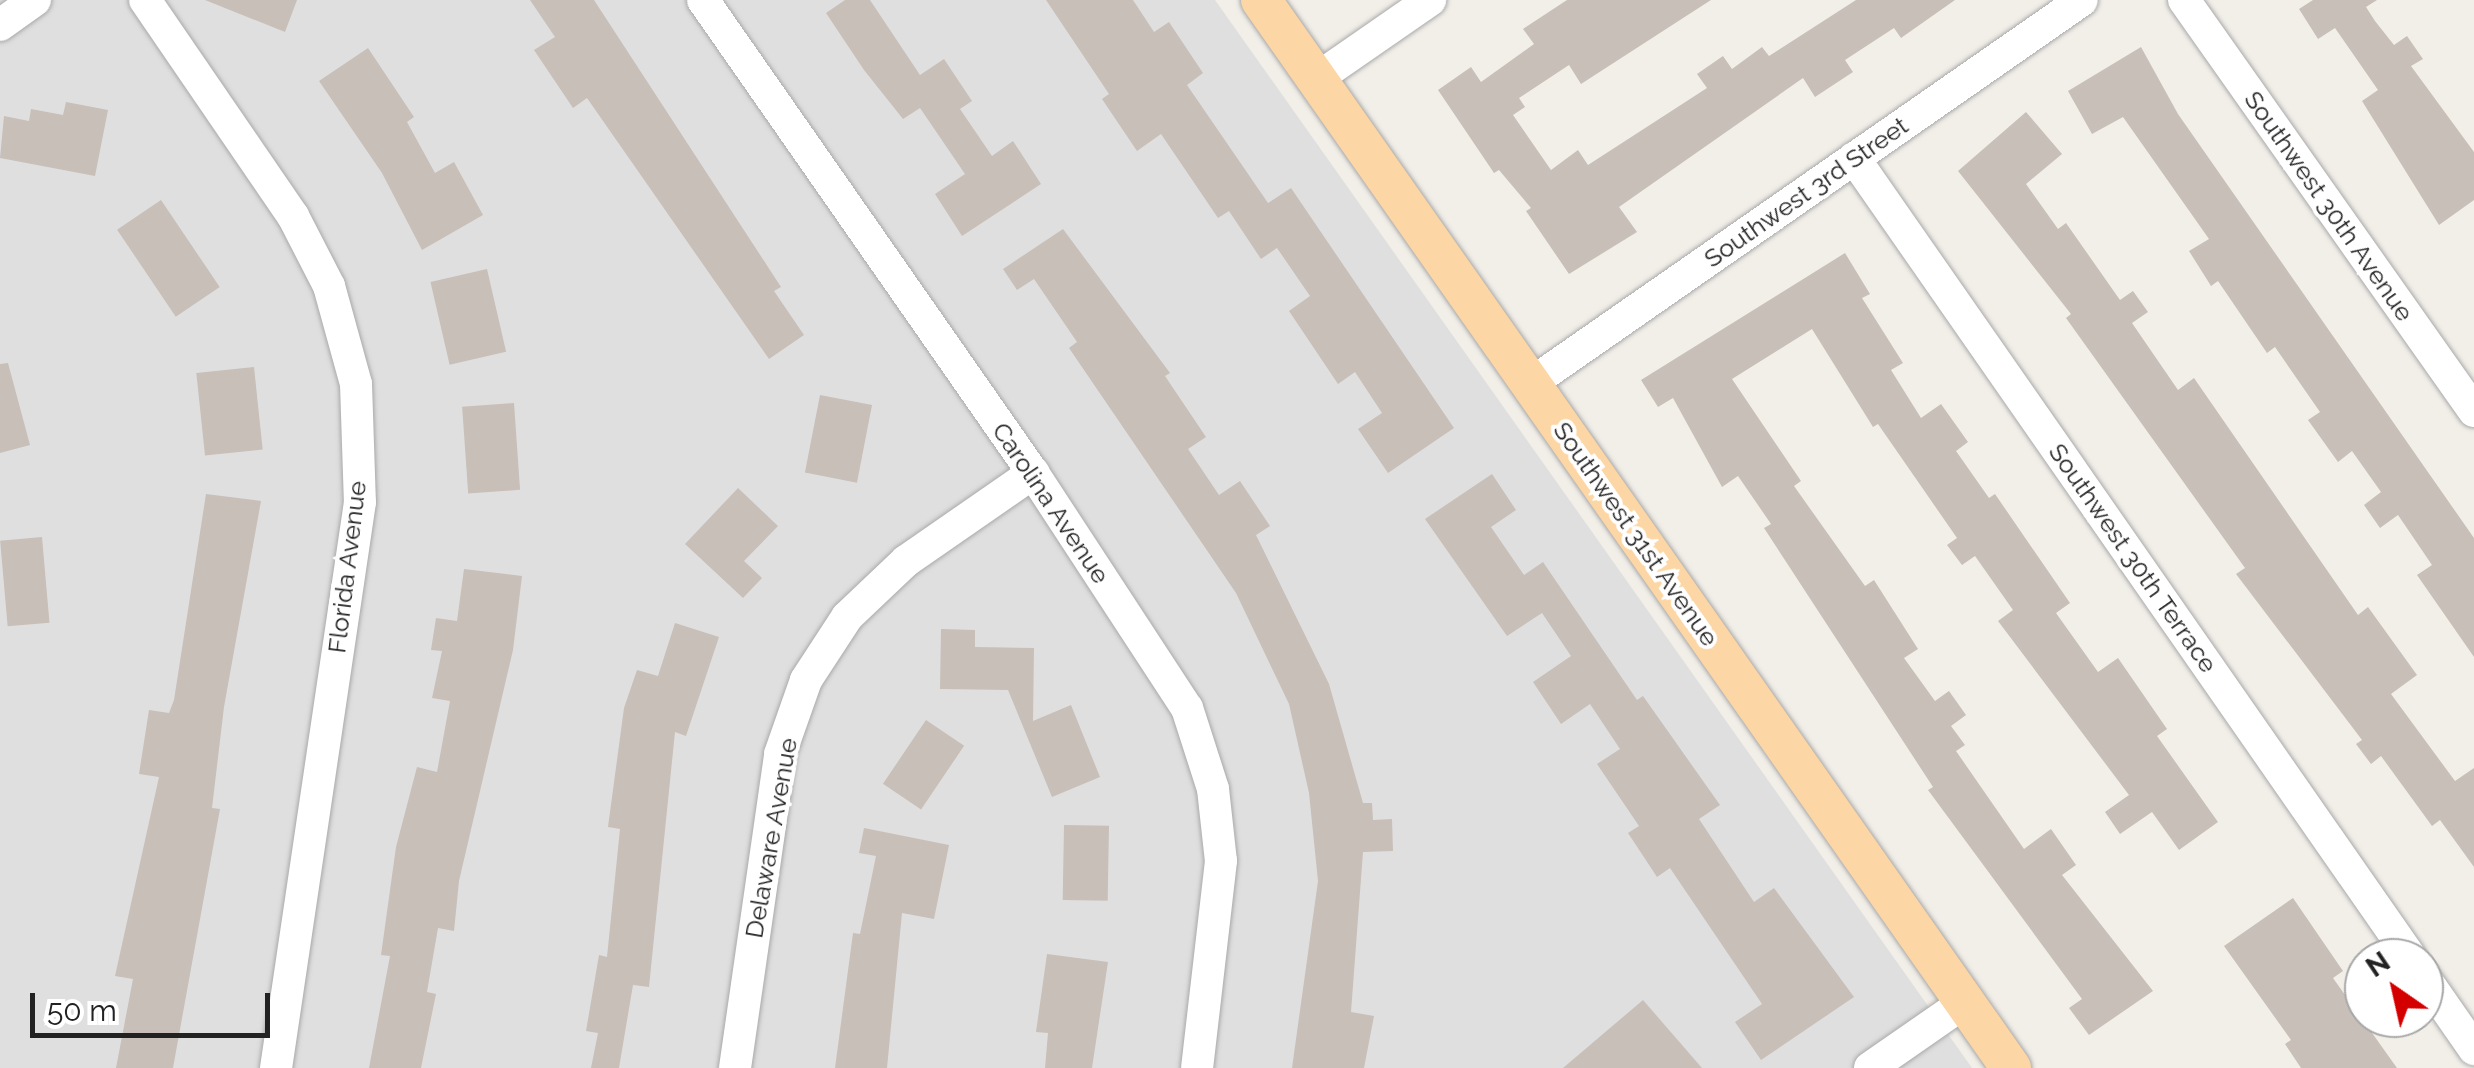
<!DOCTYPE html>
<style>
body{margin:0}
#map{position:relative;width:2474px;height:1068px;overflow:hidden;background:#f2efe9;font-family:Raleway,sans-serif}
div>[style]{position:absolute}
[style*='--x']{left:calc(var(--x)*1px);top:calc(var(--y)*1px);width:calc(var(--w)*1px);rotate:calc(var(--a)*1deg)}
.residential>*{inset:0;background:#e0dfdf}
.building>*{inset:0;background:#c7bfb8;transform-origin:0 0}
.roads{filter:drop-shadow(0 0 2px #a9a9a9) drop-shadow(0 0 2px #a9a9a9)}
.minor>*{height:32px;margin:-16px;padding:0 16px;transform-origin:16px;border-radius:16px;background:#fff}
.major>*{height:40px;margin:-20px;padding:0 20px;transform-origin:20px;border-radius:20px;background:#fcd6a4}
span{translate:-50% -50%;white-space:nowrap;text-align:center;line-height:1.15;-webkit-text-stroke:8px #fff;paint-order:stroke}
.street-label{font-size:25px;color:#222}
.north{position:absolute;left:2344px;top:938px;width:100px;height:100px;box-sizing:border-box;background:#fff;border:2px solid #a7a7a7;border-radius:50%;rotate:326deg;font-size:28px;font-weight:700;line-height:40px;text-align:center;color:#222}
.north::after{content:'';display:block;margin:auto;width:35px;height:45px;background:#d40000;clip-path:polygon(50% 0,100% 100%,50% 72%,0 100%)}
.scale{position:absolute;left:30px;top:993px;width:240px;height:45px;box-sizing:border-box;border:5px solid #222;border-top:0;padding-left:12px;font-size:30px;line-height:35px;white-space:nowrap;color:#222;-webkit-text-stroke:8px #fff;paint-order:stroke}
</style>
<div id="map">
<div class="residential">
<div style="clip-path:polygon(0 0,1215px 0,1972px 1068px,0 1068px)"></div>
</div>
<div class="building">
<div style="clip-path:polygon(205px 0,297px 0,285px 32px)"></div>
<div style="clip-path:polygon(530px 0,594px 0,781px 287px,774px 291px,804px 335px,769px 359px,587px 98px,573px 108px,534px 50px,555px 37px)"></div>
<div style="clip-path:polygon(845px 0,870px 0,920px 75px,944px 59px,972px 101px,960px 109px,992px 156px,1013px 141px,1041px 184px,962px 236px,935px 194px,965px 174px,920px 108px,903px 119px,864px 70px,826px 13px)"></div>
<div style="clip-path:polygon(1046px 0,1133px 0,1154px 32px,1169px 22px,1203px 73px,1187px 85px,1268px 203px,1291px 188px,1454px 428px,1388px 473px,1358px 429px,1382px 413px,1355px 372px,1338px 384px,1289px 311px,1310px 296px,1277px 248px,1261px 259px,1229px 211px,1218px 218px,1161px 134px,1137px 151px,1102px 99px,1109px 94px)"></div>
<div style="clip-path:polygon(1567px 0,1711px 0,1581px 84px,1569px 65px,1519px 98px,1525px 107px,1513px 115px,1551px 170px,1578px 150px,1588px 165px,1707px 88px,1697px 74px,1723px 56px,1732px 69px,1762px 47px,1769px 56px,1856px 0,1955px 0,1901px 38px,1894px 28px,1845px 60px,1853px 72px,1815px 97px,1803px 78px,1619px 207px,1637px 232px,1569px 274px,1526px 211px,1531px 208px,1499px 170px,1494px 173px,1438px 90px,1471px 67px,1481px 82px,1534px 44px,1523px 29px)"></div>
<div style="clip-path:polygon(2313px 0,2377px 0,2366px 7px,2375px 21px,2394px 45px,2407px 36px,2423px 59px,2411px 66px,2474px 152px,2474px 200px,2439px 225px,2362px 101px,2378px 90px,2335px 28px,2318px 39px,2299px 9px)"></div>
<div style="clip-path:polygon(2141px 47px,2178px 114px,2474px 538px,2474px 657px,2417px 575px,2432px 565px,2398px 515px,2380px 528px,2364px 505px,2381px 492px,2352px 451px,2338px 462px,2308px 420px,2320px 412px,2275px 347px,2267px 353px,2218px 281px,2211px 286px,2189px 251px,2209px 239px,2123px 117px,2092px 134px,2068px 91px)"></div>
<div style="clip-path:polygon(368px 48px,414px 117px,407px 122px,435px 173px,454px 162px,483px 215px,422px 250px,382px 173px,319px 81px)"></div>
<div style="clip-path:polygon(66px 102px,108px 110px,95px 176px,0 158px,4px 116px,29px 121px,31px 109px,63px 115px)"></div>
<div style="clip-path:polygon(2026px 112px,2062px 154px,2026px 184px,2058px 229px,2066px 223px,2120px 300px,2133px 291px,2148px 312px,2132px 323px,2178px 390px,2194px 378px,2358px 615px,2368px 607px,2417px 675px,2391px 694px,2455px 781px,2474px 768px,2474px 867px,2440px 820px,2432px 826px,2381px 756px,2371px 764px,2356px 744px,2362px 740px,2236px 574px,2245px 568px,2066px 318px,2071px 314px,1958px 171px)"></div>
<div style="left:161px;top:200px;width:105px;height:53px;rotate:56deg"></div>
<div style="clip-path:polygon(1063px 229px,1170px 373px,1165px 376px,1206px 437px,1188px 449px,1219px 495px,1240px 481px,1270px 526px,1256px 535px,1329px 684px,1363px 803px,1372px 803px,1373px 820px,1392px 819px,1393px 851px,1363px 852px,1351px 1012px,1374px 1016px,1364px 1068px,1292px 1068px,1318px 881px,1309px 793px,1289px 704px,1236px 593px,1069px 348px,1077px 342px,1034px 279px,1017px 290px,1003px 269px)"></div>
<div style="clip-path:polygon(1845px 253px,1870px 294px,1862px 298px,1903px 363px,1891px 370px,1921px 418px,1941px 404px,1968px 442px,1956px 451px,1989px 498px,1995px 494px,2070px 603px,2056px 613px,2098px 672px,2118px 658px,2167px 729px,2157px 736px,2218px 822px,2179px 850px,2152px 812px,2120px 834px,2105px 812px,2129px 795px,1998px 621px,2013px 610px,1975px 556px,1962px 565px,1947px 545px,1957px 538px,1878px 424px,1873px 427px,1812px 329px,1732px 379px,1801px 481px,1794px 486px,1865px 586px,1874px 580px,1918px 649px,1904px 658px,1935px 701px,1949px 691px,1966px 715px,1951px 726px,1965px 745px,1956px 751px,2024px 849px,2051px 829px,2076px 865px,2062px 875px,2153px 991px,2089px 1035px,2069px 1008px,2082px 999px,1928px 790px,1933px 787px,1764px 528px,1771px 524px,1738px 476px,1722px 487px,1673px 398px,1658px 407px,1641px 380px)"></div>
<div style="left:487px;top:269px;width:85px;height:58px;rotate:77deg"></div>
<div style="clip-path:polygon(8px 363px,30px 445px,0 453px,0 364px)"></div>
<div style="left:254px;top:367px;width:83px;height:58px;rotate:84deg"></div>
<div style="left:820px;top:395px;width:53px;height:79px;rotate:11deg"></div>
<div style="left:514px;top:403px;width:87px;height:52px;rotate:86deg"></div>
<div style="clip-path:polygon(1492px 474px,1516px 510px,1491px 527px,1524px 575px,1543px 562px,1637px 700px,1643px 696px,1720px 805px,1699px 819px,1754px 902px,1774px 888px,1854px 997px,1761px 1060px,1735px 1022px,1762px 1004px,1670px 868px,1657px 877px,1628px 833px,1639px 826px,1597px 764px,1620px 749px,1590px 704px,1561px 724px,1533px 682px,1571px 656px,1542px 613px,1507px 636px,1425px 519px)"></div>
<div style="clip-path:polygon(738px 488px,778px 526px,744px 561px,762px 578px,743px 598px,685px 544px)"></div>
<div style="clip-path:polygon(206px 494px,261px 501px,224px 707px,212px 808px,220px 809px,173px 1068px,116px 1068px,133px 979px,115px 976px,159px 777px,139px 774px,149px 710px,169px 713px,174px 700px)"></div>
<div style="left:42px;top:537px;width:86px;height:42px;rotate:85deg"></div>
<div style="clip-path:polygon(464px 569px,522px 576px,513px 650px,459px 881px,454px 931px,438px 928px,427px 992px,436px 994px,421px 1068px,369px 1068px,390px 956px,381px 955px,396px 847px,417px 767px,437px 772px,450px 701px,432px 698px,442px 651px,431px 650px,436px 618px,457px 621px)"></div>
<div style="clip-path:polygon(675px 623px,719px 637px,686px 736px,675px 732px,649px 987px,633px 985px,619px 1068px,591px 1068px,598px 1033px,586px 1031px,599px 955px,607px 957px,620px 829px,608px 827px,624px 708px,637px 670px,658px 676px)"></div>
<div style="clip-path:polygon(941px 629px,975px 630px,975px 647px,1034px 648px,1033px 721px,1071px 705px,1100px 777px,1052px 797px,1008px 690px,940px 689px)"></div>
<div style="left:926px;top:720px;width:46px;height:77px;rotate:34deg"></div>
<div style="left:1064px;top:825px;width:45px;height:75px;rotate:1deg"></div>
<div style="clip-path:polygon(864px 828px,949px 845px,934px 919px,902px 913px,887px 1068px,835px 1068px,853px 933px,860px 934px,876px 856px,859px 853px)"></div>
<div style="clip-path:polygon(2293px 898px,2343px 971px,2333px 978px,2397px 1068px,2301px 1068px,2285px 1044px,2291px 1040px,2224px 946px)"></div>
<div style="clip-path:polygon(1047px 954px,1108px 962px,1092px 1068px,1045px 1068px,1048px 1033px,1036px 1032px)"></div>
<div style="clip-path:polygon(1643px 1000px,1702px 1068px,1563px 1068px)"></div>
</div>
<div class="roads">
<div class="minor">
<div style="--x:145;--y:0;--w:262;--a:55.6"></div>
<div style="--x:293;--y:216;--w:79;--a:62.8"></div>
<div style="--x:329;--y:286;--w:102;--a:74.6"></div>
<div style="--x:356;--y:384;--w:118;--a:88.1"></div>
<div style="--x:360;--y:502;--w:572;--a:98.44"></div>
<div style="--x:703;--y:0;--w:577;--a:55.1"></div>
<div style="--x:1033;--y:473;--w:281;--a:56.8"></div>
<div style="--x:1187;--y:708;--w:85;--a:72.2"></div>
<div style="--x:1213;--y:789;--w:72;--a:83.7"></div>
<div style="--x:1221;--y:861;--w:208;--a:96.6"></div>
<div style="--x:2184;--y:0;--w:503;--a:54.79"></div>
<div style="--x:0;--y:25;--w:43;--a:-35.5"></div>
<div style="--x:1316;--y:79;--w:139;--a:-34.7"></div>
<div style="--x:1854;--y:158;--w:975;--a:55.15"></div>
<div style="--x:1530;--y:384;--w:672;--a:-34.82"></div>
<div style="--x:2424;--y:977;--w:88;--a:55.2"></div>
<div style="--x:735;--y:1068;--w:317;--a:-81.8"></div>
<div style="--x:780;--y:754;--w:78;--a:-70.6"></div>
<div style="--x:806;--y:680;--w:75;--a:-56.9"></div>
<div style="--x:847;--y:617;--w:81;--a:-43.5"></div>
<div style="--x:906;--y:561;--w:155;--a:-34.7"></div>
<div style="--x:1870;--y:1068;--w:116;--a:-34.8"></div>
</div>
<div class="major">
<div style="--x:1261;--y:0;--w:1305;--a:54.92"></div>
</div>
</div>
<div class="street-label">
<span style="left:1806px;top:192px;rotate:-35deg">Southwest 3rd Street</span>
<span style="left:2329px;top:206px;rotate:55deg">Southwest 30th Avenue</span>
<span style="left:1051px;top:503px;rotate:56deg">Carolina Avenue</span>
<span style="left:1636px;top:534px;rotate:55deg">Southwest 31st Avenue</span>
<span style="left:2133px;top:558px;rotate:55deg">Southwest 30th Terrace</span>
<span style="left:347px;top:567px;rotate:-83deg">Florida Avenue</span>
<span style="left:771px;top:838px;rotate:-80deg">Delaware Avenue</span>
</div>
<div class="north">N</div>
<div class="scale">50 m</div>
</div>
